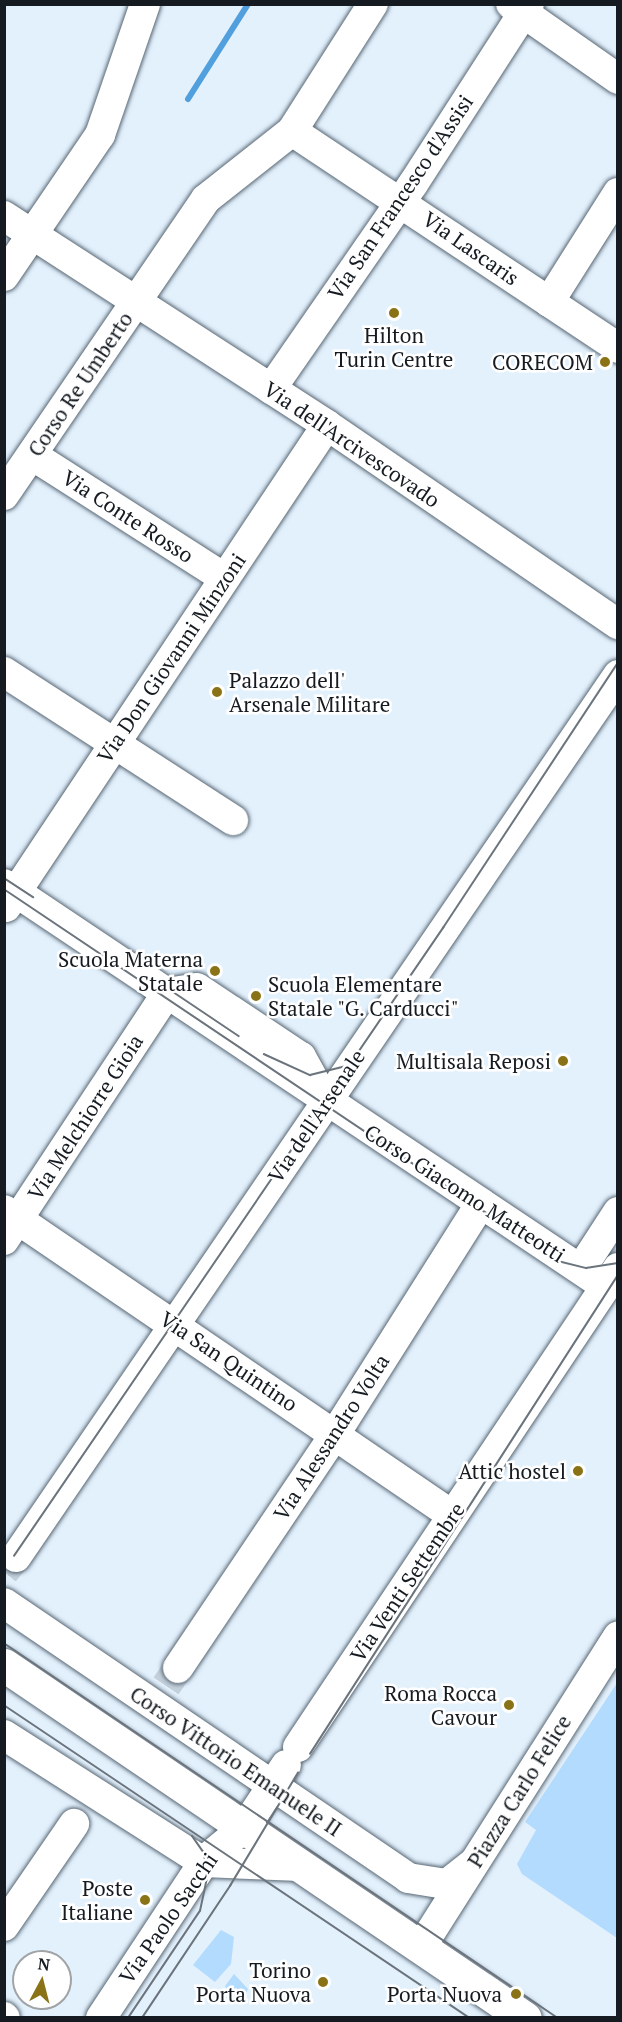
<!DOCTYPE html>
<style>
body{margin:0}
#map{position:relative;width:622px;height:2022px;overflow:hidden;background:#e3f1fd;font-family:"PT Serif",serif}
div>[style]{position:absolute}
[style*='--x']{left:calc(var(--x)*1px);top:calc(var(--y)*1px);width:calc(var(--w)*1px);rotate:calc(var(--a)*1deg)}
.green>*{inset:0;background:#b2dbfe}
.stream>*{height:6px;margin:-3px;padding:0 3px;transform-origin:3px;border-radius:3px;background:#51a0dd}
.minor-tunnel>*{height:30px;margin-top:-15px;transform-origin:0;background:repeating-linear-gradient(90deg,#c4d1dc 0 30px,transparent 0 45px)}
.roads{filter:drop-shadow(0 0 2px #576673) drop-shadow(0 0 2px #576673)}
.minor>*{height:30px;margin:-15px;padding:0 15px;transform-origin:15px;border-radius:15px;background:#fff}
.major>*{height:33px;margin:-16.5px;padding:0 16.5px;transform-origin:16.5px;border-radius:16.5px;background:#fff}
.tram>*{height:1.5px;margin:-0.75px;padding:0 0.75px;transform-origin:0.75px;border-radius:0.75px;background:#6b747c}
.dots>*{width:16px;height:16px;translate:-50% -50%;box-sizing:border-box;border:3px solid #fff;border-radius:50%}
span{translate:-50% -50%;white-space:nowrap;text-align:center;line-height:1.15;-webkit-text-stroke:5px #fff;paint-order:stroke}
.street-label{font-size:21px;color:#151b21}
.poi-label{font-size:21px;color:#151b21}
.right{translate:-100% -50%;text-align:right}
.left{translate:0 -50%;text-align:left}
.frame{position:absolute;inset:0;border:6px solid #151b21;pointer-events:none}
.north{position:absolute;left:12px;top:1950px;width:60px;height:60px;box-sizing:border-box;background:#fff;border:2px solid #a1a4a6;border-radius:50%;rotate:7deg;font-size:16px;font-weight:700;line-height:24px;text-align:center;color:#151b21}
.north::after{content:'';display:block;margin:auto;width:21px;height:27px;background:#8a7316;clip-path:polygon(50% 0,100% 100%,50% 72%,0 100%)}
</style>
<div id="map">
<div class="green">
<div style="clip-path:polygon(617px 1683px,617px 1938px,522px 1874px,517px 1864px,536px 1830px,525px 1822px)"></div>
<div style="clip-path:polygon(221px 1930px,234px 1937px,231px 1964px,215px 1982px,193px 1965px)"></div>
<div style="clip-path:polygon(234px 1974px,248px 1989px,244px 1998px,227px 1990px,225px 1986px)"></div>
</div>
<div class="stream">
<div style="--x:188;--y:99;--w:112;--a:-57.7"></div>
</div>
<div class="minor-tunnel">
<div style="--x:4;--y:1572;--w:19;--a:-51"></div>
<div style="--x:166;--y:1686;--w:22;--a:-56"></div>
</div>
<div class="roads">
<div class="minor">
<div style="--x:511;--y:4;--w:131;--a:35"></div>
<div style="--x:292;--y:131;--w:392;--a:33.6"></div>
<div style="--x:4;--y:216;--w:385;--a:32.9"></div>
<div style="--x:327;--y:425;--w:353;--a:34.4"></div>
<div style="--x:4;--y:276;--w:171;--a:-55.8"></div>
<div style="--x:100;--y:135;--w:139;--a:-71"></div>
<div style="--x:549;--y:302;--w:129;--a:-57.7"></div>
<div style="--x:271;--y:389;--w:249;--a:-55.3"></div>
<div style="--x:413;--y:184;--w:214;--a:-57.2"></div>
<div style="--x:32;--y:455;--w:228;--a:32.6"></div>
<div style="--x:4;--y:495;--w:358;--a:-55.7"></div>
<div style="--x:206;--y:199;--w:110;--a:-38.3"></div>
<div style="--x:292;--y:131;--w:151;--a:-57.5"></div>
<div style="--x:4;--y:672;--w:273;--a:32.9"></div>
<div style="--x:4;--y:884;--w:723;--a:33.78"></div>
<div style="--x:6;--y:907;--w:579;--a:-56.34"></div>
<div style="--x:167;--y:993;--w:30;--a:-9"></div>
<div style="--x:197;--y:988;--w:125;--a:33.6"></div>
<div style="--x:301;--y:1057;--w:46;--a:61.2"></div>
<div style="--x:4;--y:1210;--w:542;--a:34.25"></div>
<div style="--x:4;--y:1240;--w:296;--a:-56.6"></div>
<div style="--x:581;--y:1269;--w:68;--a:-57"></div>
<div style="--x:16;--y:1557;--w:1068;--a:-55.68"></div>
<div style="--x:4;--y:1603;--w:489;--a:34.2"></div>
<div style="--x:408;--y:1878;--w:39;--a:9"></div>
<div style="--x:447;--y:1884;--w:33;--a:-38"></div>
<div style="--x:178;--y:1668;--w:282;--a:-56.1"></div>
<div style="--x:335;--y:1434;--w:273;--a:-57.7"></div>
<div style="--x:4;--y:1735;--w:236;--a:32.5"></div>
<div style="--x:203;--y:1862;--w:97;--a:2.4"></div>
<div style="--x:298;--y:1747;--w:576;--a:-56.25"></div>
<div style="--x:4;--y:1926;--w:124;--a:-55.5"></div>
<div style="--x:421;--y:1947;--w:368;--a:-57.6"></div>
<div style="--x:4;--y:2017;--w:1;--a:45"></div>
<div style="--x:101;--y:2018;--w:189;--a:-56.6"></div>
<div style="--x:205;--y:1860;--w:52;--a:-39.5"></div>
<div style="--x:245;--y:1827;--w:74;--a:-56.5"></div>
</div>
<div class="major">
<div style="--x:4;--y:1665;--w:629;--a:34.12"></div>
</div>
</div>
<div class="tram">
<div style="--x:4;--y:878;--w:35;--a:33"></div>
<div style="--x:4;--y:889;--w:667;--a:33.88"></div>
<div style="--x:558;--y:1261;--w:29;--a:14"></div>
<div style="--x:586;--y:1268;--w:32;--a:-9"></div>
<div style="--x:160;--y:983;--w:95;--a:33.9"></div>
<div style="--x:264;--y:1054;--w:51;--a:24.5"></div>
<div style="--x:310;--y:1075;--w:38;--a:-14"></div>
<div style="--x:14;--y:1556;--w:761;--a:-55.66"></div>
<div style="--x:443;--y:928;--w:318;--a:-56.6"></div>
<div style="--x:4;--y:1643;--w:669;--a:34.09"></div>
<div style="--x:4;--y:1705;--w:561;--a:33.89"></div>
<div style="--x:310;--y:1754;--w:569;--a:-57.26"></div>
<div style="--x:128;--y:2018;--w:129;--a:-56.1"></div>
<div style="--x:200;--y:1911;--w:39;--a:-78"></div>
<div style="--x:208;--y:1873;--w:22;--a:-103"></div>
<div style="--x:203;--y:1852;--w:19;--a:-125"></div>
<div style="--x:142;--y:2018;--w:159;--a:-56.3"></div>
<div style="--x:230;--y:1886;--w:132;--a:-59"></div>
</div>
<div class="dots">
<div style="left:394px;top:313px;background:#8a7316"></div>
<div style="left:605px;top:362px;background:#8a7316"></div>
<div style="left:217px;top:692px;background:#8a7316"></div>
<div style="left:215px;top:971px;background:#8a7316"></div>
<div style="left:256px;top:996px;background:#8a7316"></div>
<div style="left:563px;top:1061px;background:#8a7316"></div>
<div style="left:578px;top:1471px;background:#8a7316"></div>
<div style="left:509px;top:1705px;background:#8a7316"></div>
<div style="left:145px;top:1900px;background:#8a7316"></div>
<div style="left:323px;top:1982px;background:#8a7316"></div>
<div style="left:516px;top:1994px;background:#8a7316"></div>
</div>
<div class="street-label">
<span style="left:400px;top:197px;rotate:-56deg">Via San Francesco d'Assisi</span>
<span style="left:471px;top:248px;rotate:35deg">Via Lascaris</span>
<span style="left:80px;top:384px;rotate:-56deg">Corso Re Umberto</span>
<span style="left:352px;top:444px;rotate:34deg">Via dell'Arcivescovado</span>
<span style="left:128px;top:516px;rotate:33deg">Via Conte Rosso</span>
<span style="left:171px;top:658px;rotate:-56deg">Via Don Giovanni Minzoni</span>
<span style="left:316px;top:1116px;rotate:-56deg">Via dell'Arsenale</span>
<span style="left:85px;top:1117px;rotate:-57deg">Via Melchiorre Gioia</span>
<span style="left:465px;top:1193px;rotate:33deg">Corso Giacomo Matteotti</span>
<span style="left:229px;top:1361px;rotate:34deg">Via San Quintino</span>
<span style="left:331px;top:1437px;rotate:-57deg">Via Alessandro Volta</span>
<span style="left:407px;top:1582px;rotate:-56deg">Via Venti Settembre</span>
<span style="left:236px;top:1761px;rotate:34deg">Corso Vittorio Emanuele II</span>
<span style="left:519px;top:1791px;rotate:-58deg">Piazza Carlo Felice</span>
<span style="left:168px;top:1918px;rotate:-55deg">Via Paolo Sacchi</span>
</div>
<div class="poi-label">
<span style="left:394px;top:347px">Hilton<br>Turin Centre</span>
<span class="right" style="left:593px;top:362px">CORECOM</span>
<span class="left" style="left:229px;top:692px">Palazzo dell'<br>Arsenale Militare</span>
<span class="right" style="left:203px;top:971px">Scuola Materna<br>Statale</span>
<span class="left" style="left:268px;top:996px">Scuola Elementare<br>Statale "G. Carducci"</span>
<span class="right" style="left:551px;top:1061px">Multisala Reposi</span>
<span class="right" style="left:566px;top:1471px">Attic hostel</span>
<span class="right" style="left:497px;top:1705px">Roma Rocca<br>Cavour</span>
<span class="right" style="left:133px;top:1900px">Poste<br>Italiane</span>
<span class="right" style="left:311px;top:1982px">Torino<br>Porta Nuova</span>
<span class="right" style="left:502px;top:1994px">Porta Nuova</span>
</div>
<div class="frame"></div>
<div class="north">N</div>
</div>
